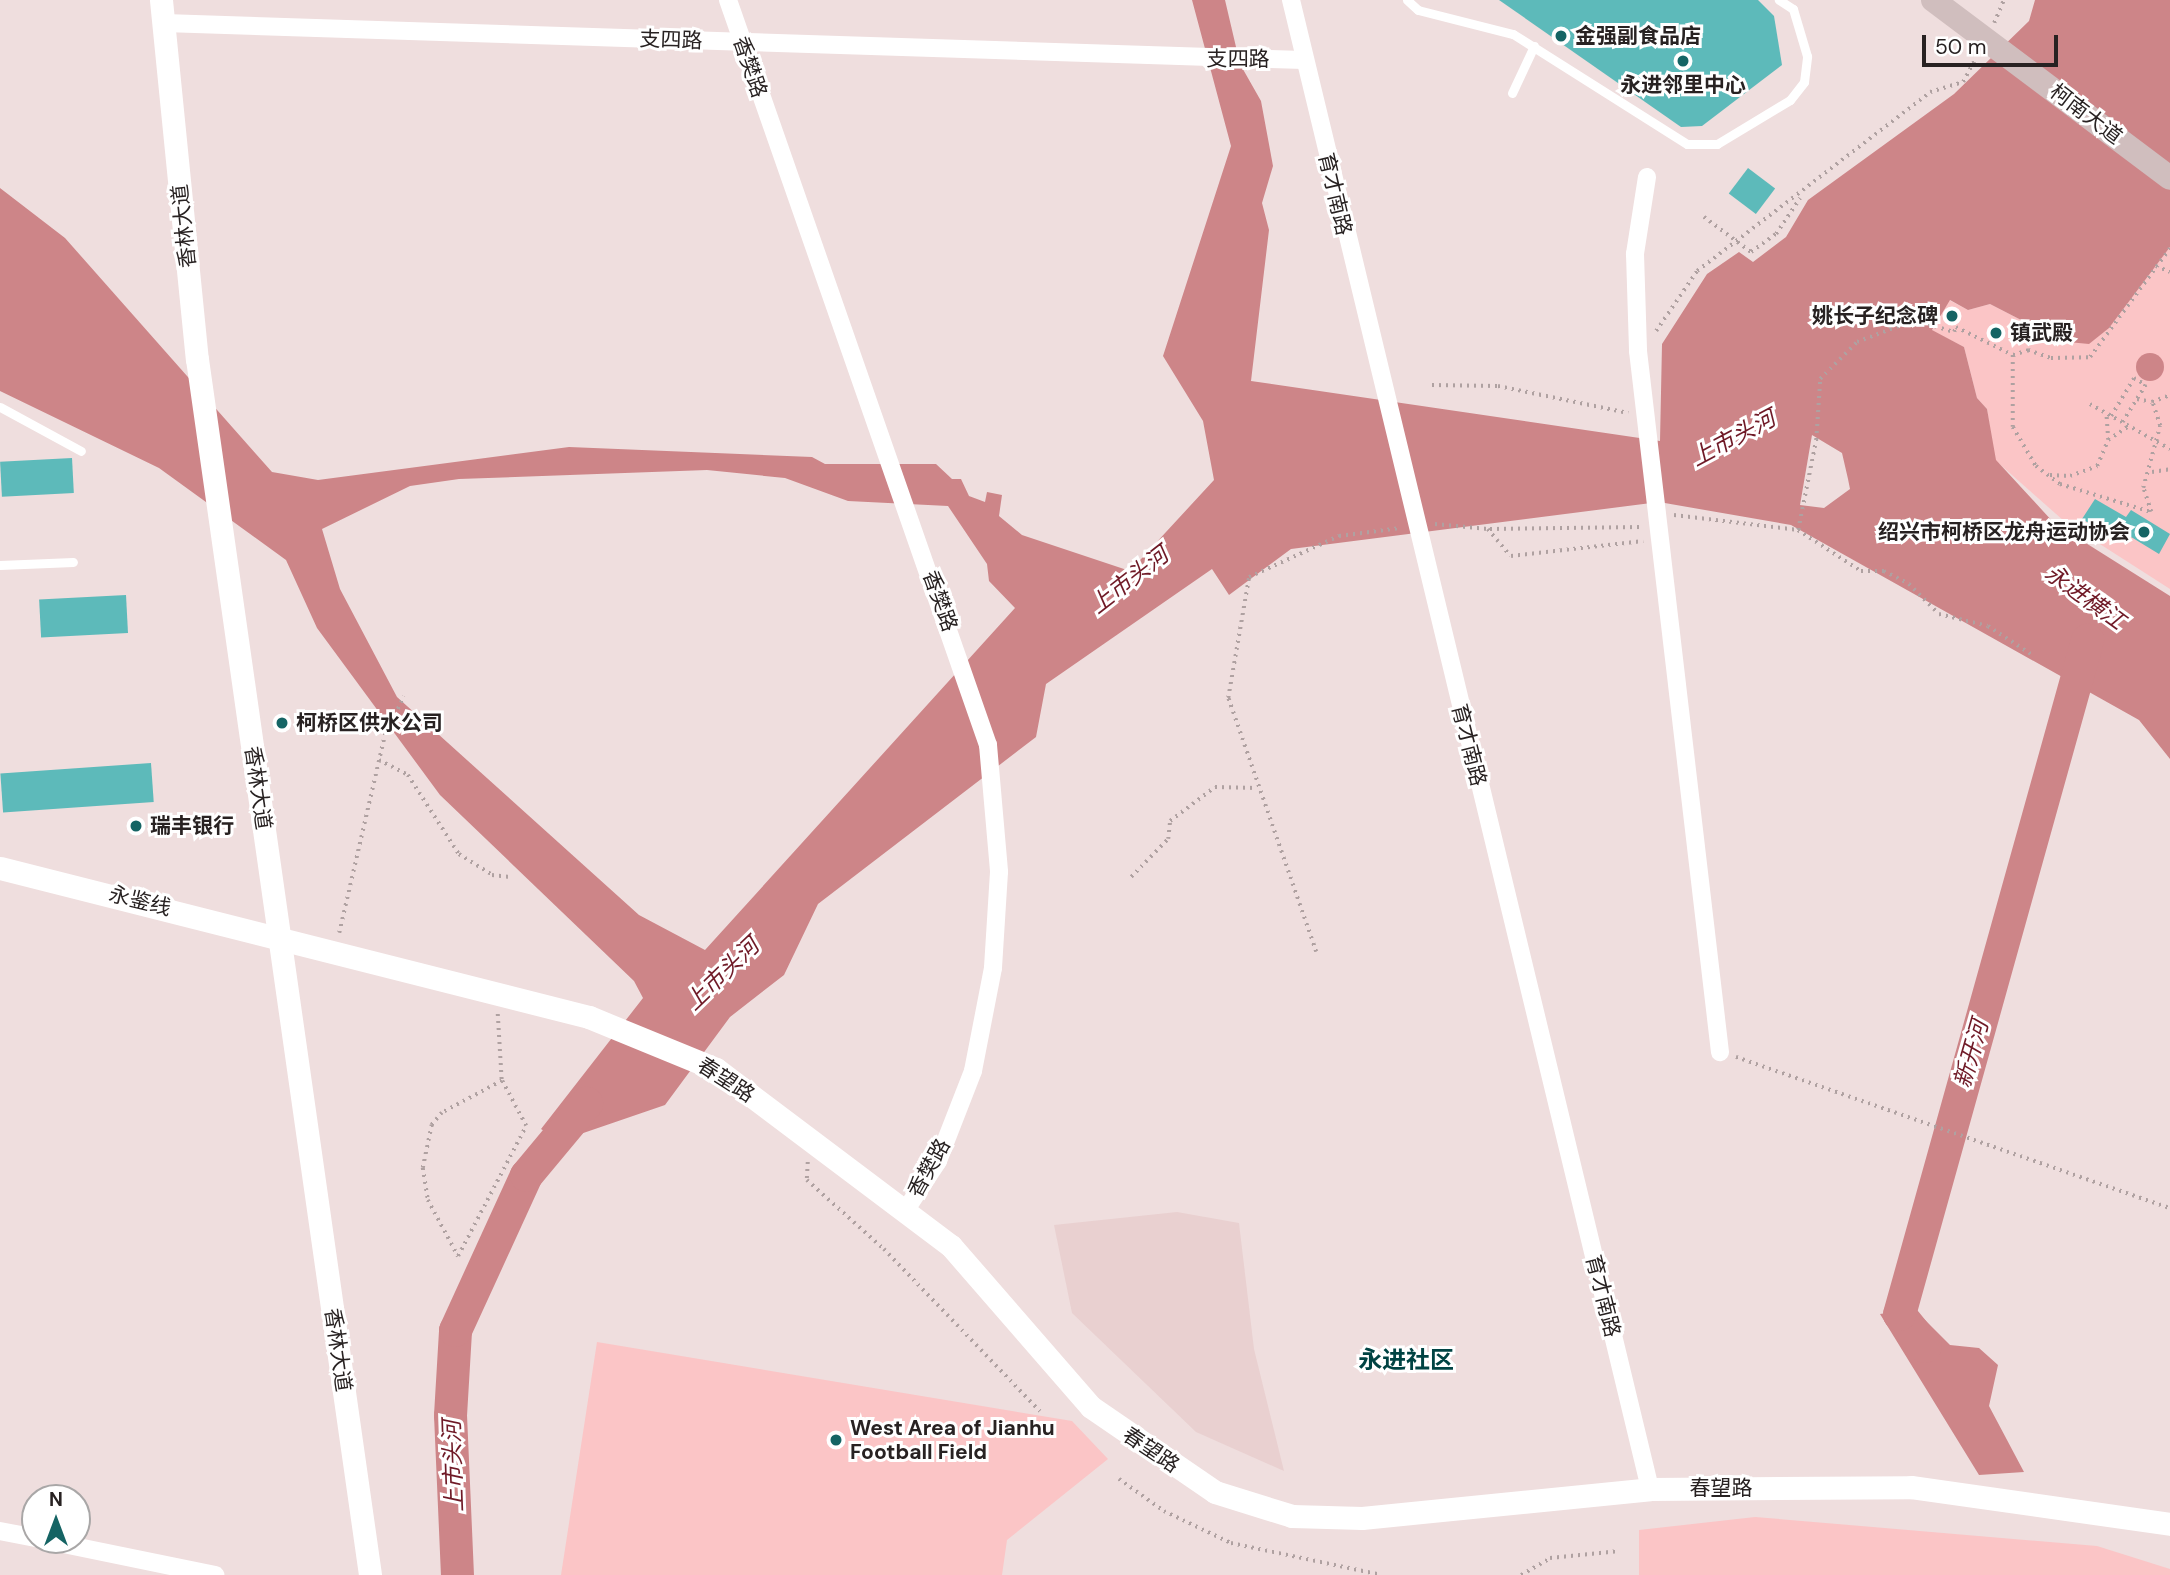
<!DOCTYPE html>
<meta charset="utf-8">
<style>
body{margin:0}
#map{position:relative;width:2170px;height:1575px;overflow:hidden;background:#efdede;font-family:"DM Sans","Noto Sans SC",sans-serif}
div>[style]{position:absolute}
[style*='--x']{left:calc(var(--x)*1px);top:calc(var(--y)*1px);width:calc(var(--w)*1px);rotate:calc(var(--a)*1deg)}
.built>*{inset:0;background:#e9d0d0}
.green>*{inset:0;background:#fbc5c6}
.water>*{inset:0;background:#cd8588}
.round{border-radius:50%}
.river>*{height:33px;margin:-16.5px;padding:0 16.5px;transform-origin:16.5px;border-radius:16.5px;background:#cd8588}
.building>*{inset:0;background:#5dbaba;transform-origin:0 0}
.path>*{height:3.5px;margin-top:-1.75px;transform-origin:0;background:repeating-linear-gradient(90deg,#afa1a1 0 2px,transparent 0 7px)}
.service>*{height:9px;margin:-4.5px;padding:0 4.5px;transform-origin:4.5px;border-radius:4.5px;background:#fff}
.minor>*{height:18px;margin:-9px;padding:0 9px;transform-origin:9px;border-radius:9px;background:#fff}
.tertiary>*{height:23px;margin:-11.5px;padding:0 11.5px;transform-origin:11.5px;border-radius:11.5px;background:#fff}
.secondary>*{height:24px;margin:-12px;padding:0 12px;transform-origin:12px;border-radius:12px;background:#d0bebe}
.dots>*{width:19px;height:19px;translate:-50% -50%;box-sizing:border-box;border:4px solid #fff;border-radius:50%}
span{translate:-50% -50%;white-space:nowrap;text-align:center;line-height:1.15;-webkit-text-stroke:6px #fff;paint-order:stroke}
.poi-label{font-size:21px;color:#282222;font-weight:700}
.left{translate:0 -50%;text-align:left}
.right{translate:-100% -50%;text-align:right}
.street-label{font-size:21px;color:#282222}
.water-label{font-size:23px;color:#6f1926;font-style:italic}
.quarter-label{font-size:24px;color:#004343;font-weight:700}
.north{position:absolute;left:21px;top:1484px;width:70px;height:70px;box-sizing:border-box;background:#fff;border:2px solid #a9a7a7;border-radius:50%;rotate:0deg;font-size:19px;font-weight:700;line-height:28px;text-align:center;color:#282222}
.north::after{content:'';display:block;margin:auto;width:24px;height:32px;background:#156464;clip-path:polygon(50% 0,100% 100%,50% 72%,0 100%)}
.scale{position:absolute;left:1922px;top:35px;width:136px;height:32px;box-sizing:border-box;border:4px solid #282222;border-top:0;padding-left:9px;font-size:21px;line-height:24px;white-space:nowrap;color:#282222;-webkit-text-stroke:5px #fff;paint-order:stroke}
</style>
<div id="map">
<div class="built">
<div style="clip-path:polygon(1177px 1212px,1239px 1223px,1254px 1349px,1284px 1471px,1196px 1432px,1072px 1313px,1054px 1225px)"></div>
</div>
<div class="green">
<div style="clip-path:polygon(2170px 247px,2170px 589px,2064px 521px,1995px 460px,1987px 409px,1977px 398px,1964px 347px,1932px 331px,1949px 300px,1968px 310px,1990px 304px,2025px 322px,2109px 328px)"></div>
<div style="clip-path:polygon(597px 1342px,1072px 1421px,1108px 1459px,1007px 1540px,1002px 1575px,561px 1575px)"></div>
<div style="clip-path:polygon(1755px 1517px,2097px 1546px,2170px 1569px,2170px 1575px,1639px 1575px,1639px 1530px)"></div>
</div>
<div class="water">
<div style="clip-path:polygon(evenodd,1192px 0,1225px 0,1240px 64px,1261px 101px,1273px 166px,1262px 203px,1269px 230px,1251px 381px,1660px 441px,1662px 344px,1707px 274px,1739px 252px,1753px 262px,1786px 237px,1808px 200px,1954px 94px,2029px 21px,2035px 0,2170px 0,2170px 247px,2109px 328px,2089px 344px,2037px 339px,2025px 322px,1990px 304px,1968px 310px,1950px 300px,1932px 330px,1964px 347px,1977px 398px,1987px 409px,1996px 460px,2054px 523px,2170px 596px,2170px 759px,2139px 720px,1791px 525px,1659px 502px,1291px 549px,1229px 595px,1212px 569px,1046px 684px,1036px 737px,818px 904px,784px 975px,730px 1017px,665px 1105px,560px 1141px,541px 1129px,643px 998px,634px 981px,440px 795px,317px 628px,286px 560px,159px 468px,0 391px,0 188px,65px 238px,272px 472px,318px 480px,569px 447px,812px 457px,825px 464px,936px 464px,952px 479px,961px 479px,969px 496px,985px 502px,987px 492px,1002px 495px,999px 516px,1022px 535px,1130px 571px,1214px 480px,1203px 421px,1163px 356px,1231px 146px,1192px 0,1812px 435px,1842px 453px,1848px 479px,1850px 489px,1824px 508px,1800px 505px,1812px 435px,1192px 0,707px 470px,785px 478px,848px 501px,948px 506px,987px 564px,989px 581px,1015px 608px,705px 950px,639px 915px,397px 697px,340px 589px,322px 529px,410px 486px,459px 479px,707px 470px)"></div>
<div class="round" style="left:2136px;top:353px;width:28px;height:28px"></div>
<div style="clip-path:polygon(1914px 1309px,1950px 1345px,1979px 1348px,1998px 1365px,1989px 1406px,2024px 1472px,1979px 1475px,1880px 1314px)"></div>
</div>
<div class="river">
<div style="--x:1925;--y:1346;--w:41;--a:-129.1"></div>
<div style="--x:1899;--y:1314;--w:700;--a:-74.41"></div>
<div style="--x:457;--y:1575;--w:160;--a:-92.5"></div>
<div style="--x:450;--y:1415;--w:85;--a:-86.6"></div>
<div style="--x:455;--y:1330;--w:170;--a:-65.4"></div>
<div style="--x:526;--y:1175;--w:94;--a:-50.2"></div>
</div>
<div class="building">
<div style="clip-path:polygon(1499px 0,1758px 0,1774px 16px,1782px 65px,1702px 126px,1681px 127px)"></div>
<div style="left:1748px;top:168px;width:34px;height:32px;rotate:37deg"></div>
<div style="left:72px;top:458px;width:35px;height:72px;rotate:87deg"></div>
<div style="clip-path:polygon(2095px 499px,2126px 517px,2131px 510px,2170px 534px,2159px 554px,2118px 529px,2112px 537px,2082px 519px)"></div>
<div style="left:126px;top:595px;width:38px;height:87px;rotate:87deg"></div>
<div style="left:151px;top:763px;width:39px;height:151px;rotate:86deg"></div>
</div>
<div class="path">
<div style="--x:1994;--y:23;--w:25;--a:-67"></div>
<div style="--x:1704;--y:217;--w:59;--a:36.7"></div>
<div style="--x:1751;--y:252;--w:31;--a:-36"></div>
<div style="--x:1776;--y:234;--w:43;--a:-56.3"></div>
<div style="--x:2156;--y:266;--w:15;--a:23"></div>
<div style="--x:1656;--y:331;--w:73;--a:-55.7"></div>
<div style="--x:1697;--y:271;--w:294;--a:-37.5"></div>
<div style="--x:1930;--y:92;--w:34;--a:-17"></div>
<div style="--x:1963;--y:82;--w:27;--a:-62"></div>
<div style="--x:2013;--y:355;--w:72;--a:90"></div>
<div style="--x:2013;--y:427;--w:45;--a:59.5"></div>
<div style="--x:2036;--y:466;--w:30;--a:37"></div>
<div style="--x:2060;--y:484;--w:95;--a:17.1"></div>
<div style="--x:1432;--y:385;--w:66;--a:0.9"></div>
<div style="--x:1498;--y:386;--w:133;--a:11.7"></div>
<div style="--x:2137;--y:399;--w:15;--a:11"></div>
<div style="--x:2152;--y:402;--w:19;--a:-21"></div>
<div style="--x:2090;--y:404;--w:92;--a:29.4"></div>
<div style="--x:2111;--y:416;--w:44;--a:-58.8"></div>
<div style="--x:2134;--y:378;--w:14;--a:30"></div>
<div style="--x:2146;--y:385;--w:44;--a:121.9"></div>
<div style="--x:2108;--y:440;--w:25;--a:-34"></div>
<div style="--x:2152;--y:472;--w:18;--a:-9"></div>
<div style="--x:2050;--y:475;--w:20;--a:3"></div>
<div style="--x:2070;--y:476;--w:29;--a:-20"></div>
<div style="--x:2097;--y:466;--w:28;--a:-67"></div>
<div style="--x:2108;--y:440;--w:27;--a:-94"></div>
<div style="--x:2151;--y:512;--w:25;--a:-108"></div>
<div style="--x:2143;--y:488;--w:64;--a:-74.7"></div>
<div style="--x:2160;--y:426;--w:25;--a:-108"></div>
<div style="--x:1674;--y:515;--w:125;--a:6.9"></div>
<div style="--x:1798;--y:530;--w:75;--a:33.1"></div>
<div style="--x:1861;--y:571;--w:23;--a:0"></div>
<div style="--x:1884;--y:571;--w:28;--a:27"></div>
<div style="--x:1909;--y:584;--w:42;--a:45"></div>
<div style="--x:1939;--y:614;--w:50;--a:13.8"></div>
<div style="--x:1988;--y:626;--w:51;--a:33.1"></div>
<div style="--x:1435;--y:524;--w:53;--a:5.4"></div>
<div style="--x:1488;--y:529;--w:35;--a:50"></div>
<div style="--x:1511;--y:556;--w:133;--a:-6.5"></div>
<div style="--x:1490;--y:529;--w:152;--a:-0.8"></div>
<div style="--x:1798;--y:530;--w:92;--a:-78.7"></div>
<div style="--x:1816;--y:440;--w:61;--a:-86.2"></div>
<div style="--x:1820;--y:379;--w:52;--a:-45"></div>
<div style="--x:1857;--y:342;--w:62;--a:-20.8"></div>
<div style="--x:1915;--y:320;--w:41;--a:17.1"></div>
<div style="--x:1954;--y:332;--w:5;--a:-68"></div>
<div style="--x:1956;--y:327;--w:64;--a:26.2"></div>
<div style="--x:2013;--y:355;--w:16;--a:-18"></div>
<div style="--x:2028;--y:350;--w:24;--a:19"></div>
<div style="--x:2051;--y:358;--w:39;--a:-1"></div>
<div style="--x:2090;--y:357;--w:135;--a:-53.7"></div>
<div style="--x:379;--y:760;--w:33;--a:27"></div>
<div style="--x:408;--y:775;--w:94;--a:57.2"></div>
<div style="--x:459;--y:854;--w:39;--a:32"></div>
<div style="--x:492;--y:875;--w:20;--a:6"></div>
<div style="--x:1131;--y:877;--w:53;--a:-45.8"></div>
<div style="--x:1168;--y:839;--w:18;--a:-84"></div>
<div style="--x:1170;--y:821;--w:56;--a:-37.1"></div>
<div style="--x:1215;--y:787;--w:42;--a:1.4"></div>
<div style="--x:339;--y:933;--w:204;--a:-77"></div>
<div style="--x:385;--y:734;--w:42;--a:-63.4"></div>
<div style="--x:1316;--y:952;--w:269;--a:-109.1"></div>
<div style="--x:1228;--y:698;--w:123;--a:-80.2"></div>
<div style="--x:1249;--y:577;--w:99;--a:-24.5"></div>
<div style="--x:1339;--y:536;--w:62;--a:-7.5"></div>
<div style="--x:498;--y:1014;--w:67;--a:86.6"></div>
<div style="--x:502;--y:1081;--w:68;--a:151.9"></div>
<div style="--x:442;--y:1113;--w:16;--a:130"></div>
<div style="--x:432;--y:1125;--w:44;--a:101.8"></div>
<div style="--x:423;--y:1168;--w:32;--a:81"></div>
<div style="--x:428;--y:1200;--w:64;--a:61.8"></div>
<div style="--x:458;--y:1256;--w:147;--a:-62.4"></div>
<div style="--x:526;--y:1126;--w:51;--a:-118.1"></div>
<div style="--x:1736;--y:1057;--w:460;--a:19.2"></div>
<div style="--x:808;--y:1162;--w:18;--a:93"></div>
<div style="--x:807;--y:1180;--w:103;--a:41.9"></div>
<div style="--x:884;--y:1249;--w:225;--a:46.1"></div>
<div style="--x:1119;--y:1479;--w:55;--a:35.4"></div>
<div style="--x:1164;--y:1511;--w:74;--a:25.5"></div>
<div style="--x:1231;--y:1543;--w:153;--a:12"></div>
<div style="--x:1521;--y:1575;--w:34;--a:-30"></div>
<div style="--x:1550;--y:1558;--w:70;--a:-5.7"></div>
</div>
<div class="service">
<div style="--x:1407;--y:0;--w:15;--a:42"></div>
<div style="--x:1418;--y:10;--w:98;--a:14.2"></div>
<div style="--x:1513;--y:34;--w:206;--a:32.3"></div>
<div style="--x:1687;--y:144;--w:30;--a:0"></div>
<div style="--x:1717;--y:144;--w:85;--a:-31.1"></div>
<div style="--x:1790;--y:100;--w:23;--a:-52"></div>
<div style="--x:1804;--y:82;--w:26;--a:-83"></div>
<div style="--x:1807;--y:56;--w:49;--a:-106.6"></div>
<div style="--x:1793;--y:9;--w:17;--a:-147"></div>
<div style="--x:1512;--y:93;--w:52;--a:-64.9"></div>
<div style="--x:0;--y:407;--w:92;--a:28.5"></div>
<div style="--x:0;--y:565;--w:73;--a:-2.4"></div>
</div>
<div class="minor">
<div style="--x:728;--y:0;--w:789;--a:70.76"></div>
<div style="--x:988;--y:745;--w:127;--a:85"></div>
<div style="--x:999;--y:872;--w:96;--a:93.6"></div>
<div style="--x:993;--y:968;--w:105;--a:101"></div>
<div style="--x:973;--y:1071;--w:97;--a:111.3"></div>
<div style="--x:938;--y:1161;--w:60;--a:123.4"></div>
<div style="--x:1291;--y:0;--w:1532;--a:76.44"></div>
<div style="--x:164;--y:23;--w:1141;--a:1.86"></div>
<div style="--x:1647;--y:177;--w:78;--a:98.9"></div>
<div style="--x:1635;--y:254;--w:97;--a:88.2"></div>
<div style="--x:1638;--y:351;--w:706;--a:83.33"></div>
<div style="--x:0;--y:1531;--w:36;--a:11"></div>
<div style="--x:44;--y:1540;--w:175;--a:11.6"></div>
</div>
<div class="tertiary">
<div style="--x:161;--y:0;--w:361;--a:84.3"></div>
<div style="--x:197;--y:359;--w:1228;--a:81.9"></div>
<div style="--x:0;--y:868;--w:608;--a:14.2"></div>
<div style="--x:589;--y:1017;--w:137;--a:22.3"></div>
<div style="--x:716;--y:1069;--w:294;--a:37"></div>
<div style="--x:951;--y:1246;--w:213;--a:49"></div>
<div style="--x:1091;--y:1407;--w:150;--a:34.4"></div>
<div style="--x:1215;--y:1492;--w:81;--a:17.3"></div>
<div style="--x:1292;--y:1516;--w:70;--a:1.6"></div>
<div style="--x:1362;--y:1518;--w:289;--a:-5.7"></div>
<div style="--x:1650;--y:1489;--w:261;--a:-0.4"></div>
<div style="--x:1911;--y:1487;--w:262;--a:8.1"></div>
</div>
<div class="secondary">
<div style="--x:1933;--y:0;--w:296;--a:36.9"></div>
</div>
<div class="dots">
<div style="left:1561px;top:36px;background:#156464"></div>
<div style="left:1683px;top:61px;background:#156464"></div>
<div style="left:1952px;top:316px;background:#156464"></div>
<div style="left:1996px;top:333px;background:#156464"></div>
<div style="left:2144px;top:532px;background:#156464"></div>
<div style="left:282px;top:723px;background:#156464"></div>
<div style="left:136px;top:826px;background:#156464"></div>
<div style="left:836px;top:1440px;background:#156464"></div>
</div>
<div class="poi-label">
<span class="left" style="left:1575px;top:36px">金强副食品店</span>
<span style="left:1683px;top:85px">永进邻里中心</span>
<span class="right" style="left:1938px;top:316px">姚长子纪念碑</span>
<span class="left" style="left:2010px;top:333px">镇武殿</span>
<span class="right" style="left:2130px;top:532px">绍兴市柯桥区龙舟运动协会</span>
<span class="left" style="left:296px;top:723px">柯桥区供水公司</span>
<span class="left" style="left:150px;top:826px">瑞丰银行</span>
<span class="left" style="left:850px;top:1440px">West Area of Jianhu<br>Football Field</span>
</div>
<div class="street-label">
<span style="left:671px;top:40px;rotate:2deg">支四路</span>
<span style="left:1238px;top:59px">支四路</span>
<span style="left:750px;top:67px;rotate:71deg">香樊路</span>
<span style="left:2086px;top:114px;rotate:37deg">柯南大道</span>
<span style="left:1335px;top:194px;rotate:77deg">育才南路</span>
<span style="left:184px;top:226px;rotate:-96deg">香林大道</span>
<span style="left:940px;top:601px;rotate:70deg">香樊路</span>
<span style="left:1469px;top:745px;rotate:76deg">育才南路</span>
<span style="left:258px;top:788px;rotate:82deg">香林大道</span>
<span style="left:140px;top:901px;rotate:14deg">永鉴线</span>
<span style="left:726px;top:1080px;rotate:33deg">春望路</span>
<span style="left:929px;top:1168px;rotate:-61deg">香樊路</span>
<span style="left:1603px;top:1296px;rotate:76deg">育才南路</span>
<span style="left:338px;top:1350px;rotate:82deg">香林大道</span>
<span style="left:1151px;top:1450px;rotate:34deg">春望路</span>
<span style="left:1721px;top:1488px">春望路</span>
</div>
<div class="water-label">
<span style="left:1733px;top:438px;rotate:-28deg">上市头河</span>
<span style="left:1129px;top:580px;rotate:-38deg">上市头河</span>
<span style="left:2085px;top:597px;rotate:36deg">永进横江</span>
<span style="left:722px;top:974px;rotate:-44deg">上市头河</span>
<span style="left:1971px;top:1054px;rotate:-74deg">新开河</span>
<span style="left:453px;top:1466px;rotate:-92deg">上市头河</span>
</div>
<div class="quarter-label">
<span style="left:1406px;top:1360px">永进社区</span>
</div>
<div class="north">N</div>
<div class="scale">50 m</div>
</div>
